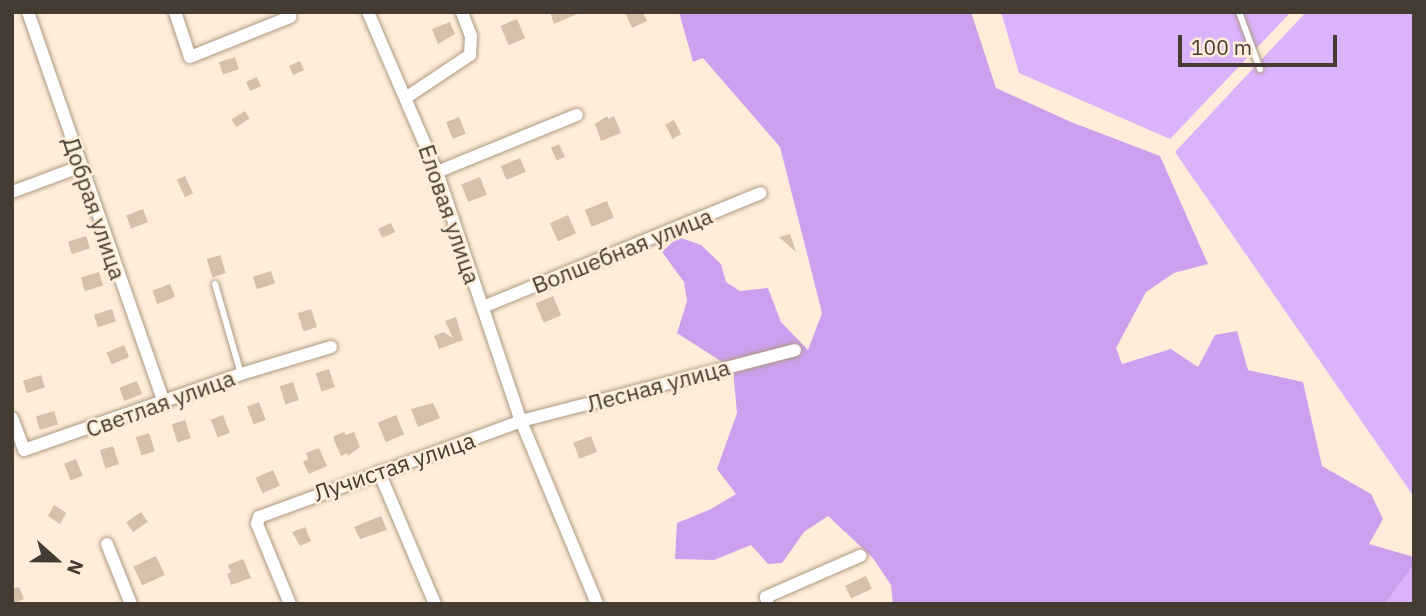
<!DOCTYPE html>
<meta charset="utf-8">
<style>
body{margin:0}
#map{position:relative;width:1426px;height:616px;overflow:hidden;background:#ffedda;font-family:"IBM Plex Sans",sans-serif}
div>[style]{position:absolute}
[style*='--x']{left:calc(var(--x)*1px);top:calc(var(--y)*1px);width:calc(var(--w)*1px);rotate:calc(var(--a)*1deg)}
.green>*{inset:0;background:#dbb2fc}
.forest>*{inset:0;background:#cca0ee}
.building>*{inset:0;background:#d5c0a9;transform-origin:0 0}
.roads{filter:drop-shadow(0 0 2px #ad9982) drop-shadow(0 0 2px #ad9982)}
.service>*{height:6px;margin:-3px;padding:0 3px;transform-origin:3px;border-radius:3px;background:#fff}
.minor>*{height:12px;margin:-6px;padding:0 6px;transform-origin:6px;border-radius:6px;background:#fff}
span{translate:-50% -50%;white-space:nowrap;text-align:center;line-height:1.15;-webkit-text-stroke:5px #ffedda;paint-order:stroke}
.street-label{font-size:23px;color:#443b32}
.frame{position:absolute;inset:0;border:14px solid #443b32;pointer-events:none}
.north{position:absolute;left:21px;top:525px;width:70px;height:70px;-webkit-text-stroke:5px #ffedda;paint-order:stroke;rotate:111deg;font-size:19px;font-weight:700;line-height:28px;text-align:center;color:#443b32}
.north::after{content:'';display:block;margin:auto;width:24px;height:32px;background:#443b32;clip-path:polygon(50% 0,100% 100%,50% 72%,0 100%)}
.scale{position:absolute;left:1178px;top:35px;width:159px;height:32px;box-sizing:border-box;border:4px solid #443b32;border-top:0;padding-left:9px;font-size:21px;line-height:24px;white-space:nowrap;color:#443b32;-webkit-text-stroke:5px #ffedda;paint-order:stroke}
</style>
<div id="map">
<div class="green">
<div style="clip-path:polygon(1001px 12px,1291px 12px,1170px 139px,1019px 73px)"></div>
<div style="clip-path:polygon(1306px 12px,1414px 12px,1414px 497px,1175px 152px)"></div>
<div style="clip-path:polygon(1414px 565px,1414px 604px,1385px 604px)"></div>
</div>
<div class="forest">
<div style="clip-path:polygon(679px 12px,971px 12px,996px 88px,1071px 122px,1160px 156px,1208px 264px,1174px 273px,1146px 292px,1116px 348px,1122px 364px,1171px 349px,1198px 367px,1215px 335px,1237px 331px,1248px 370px,1303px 382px,1322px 466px,1371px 494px,1383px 519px,1369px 544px,1414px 557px,1414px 565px,1385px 604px,893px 604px,891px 585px,873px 558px,828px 516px,804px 532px,782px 563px,768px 564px,751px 545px,714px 560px,675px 559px,677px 523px,711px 509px,736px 494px,717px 469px,737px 413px,733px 369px,677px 333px,687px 301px,684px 282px,662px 252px,678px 237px,701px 245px,721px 264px,726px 282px,740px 291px,768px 288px,781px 322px,808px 350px,822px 313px,780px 147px,703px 58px,693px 62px)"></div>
</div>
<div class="building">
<div style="clip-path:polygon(550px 12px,582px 12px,554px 24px)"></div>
<div style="clip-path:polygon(625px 12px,643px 12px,647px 21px,632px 28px)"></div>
<div style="left:517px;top:19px;width:21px;height:18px;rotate:67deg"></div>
<div style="clip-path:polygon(450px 22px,455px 34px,438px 44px,432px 29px)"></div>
<div style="left:235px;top:57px;width:13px;height:17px;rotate:72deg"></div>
<div style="left:300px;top:61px;width:10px;height:12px;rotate:66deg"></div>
<div style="left:257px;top:77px;width:10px;height:12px;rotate:66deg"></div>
<div style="left:245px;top:111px;width:9px;height:16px;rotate:58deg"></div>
<div style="clip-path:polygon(607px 116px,608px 119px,614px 116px,621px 133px,601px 141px,595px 124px)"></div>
<div style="left:459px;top:117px;width:18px;height:14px;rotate:68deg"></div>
<div style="left:674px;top:120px;width:16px;height:10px;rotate:63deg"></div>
<div style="left:559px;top:144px;width:14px;height:9px;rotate:65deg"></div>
<div style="left:520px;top:158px;width:15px;height:21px;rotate:67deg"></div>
<div style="left:185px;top:176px;width:19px;height:9px;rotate:65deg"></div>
<div style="left:480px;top:177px;width:19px;height:20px;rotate:69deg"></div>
<div style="left:607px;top:201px;width:18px;height:24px;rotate:68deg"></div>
<div style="left:143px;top:209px;width:14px;height:18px;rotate:69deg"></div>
<div style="left:568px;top:215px;width:20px;height:20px;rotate:66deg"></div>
<div style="left:391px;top:223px;width:10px;height:14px;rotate:66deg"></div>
<div style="clip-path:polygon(790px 234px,796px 252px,779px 237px)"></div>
<div style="left:86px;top:236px;width:13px;height:19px;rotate:72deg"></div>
<div style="left:220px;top:255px;width:19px;height:14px;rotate:72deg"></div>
<div style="left:271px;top:271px;width:13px;height:19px;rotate:72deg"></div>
<div style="left:99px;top:272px;width:14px;height:19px;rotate:73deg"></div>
<div style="left:170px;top:284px;width:14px;height:19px;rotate:69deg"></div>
<div style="left:553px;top:296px;width:21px;height:19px;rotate:67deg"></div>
<div style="left:112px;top:309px;width:13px;height:19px;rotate:72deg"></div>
<div style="left:311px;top:309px;width:19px;height:14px;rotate:72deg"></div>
<div style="clip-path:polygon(456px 317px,463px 340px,439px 349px,434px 336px,443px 332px,453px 338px,445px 321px)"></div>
<div style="left:124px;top:345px;width:13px;height:19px;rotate:67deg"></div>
<div style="left:329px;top:369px;width:19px;height:14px;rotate:72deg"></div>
<div style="left:41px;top:375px;width:13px;height:19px;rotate:72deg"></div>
<div style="left:137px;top:381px;width:14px;height:19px;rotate:69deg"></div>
<div style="left:293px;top:382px;width:19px;height:14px;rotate:72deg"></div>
<div style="left:259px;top:402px;width:19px;height:13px;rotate:69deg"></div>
<div style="clip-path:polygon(433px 403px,440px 418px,418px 427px,411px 409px)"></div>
<div style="left:54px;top:411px;width:14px;height:19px;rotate:73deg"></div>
<div style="left:223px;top:415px;width:19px;height:13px;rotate:69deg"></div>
<div style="left:396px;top:415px;width:21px;height:20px;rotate:67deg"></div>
<div style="left:185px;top:420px;width:19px;height:14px;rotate:72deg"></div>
<div style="clip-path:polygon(344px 432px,346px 435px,354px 432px,360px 447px,348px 456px,347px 453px,341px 456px,334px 440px,334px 436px)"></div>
<div style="left:149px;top:433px;width:19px;height:14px;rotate:72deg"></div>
<div style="left:591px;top:436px;width:17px;height:19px;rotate:69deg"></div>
<div style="left:113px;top:446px;width:19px;height:14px;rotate:72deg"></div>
<div style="clip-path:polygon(319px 448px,327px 466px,309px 474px,303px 462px,308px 459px,306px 453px)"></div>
<div style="left:76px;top:459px;width:18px;height:13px;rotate:68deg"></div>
<div style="left:273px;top:470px;width:17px;height:19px;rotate:66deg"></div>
<div style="clip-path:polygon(54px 505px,66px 513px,60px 524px,48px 516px)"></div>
<div style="left:141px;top:512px;width:12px;height:18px;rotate:55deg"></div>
<div style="clip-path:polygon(381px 516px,387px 530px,360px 539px,354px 527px)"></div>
<div style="clip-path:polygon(305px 527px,311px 541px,300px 546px,292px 532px)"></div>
<div style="left:156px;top:556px;width:21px;height:25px;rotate:65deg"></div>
<div style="clip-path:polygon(243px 559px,251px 578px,231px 585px,227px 574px,231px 572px,228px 565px)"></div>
<div style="left:866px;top:576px;width:14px;height:23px;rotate:65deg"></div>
<div style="clip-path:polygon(19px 587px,24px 599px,12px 604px,12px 589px)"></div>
</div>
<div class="roads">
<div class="service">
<div style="--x:1239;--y:12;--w:61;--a:69.8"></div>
<div style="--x:215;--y:284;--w:94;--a:73.9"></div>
</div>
<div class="minor">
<div style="--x:28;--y:12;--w:414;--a:70.8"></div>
<div style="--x:175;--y:12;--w:47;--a:71.6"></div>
<div style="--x:190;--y:57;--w:108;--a:-21.8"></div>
<div style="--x:368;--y:12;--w:174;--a:66.7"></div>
<div style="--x:437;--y:172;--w:263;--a:71.4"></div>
<div style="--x:521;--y:421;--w:198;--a:67.4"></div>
<div style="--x:407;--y:97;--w:76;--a:-33.7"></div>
<div style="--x:470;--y:55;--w:19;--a:-87"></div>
<div style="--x:471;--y:36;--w:26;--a:-111"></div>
<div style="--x:437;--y:172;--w:151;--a:-22.2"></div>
<div style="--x:12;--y:192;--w:72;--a:-20.5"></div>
<div style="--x:483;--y:307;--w:300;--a:-22.3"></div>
<div style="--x:12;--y:418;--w:34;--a:69"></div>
<div style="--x:24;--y:450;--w:230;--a:-19.3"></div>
<div style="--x:241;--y:374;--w:94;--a:-16.7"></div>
<div style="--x:521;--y:421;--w:283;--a:-14.5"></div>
<div style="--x:379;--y:472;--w:143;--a:67"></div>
<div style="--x:107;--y:544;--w:65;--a:68.2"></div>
<div style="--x:290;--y:604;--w:87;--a:-112.4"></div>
<div style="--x:257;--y:524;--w:7;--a:-74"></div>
<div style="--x:259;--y:517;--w:279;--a:-20.1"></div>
<div style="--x:768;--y:604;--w:7;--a:-106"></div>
<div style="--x:766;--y:597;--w:103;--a:-23.6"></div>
</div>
</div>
<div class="street-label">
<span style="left:95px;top:208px;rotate:71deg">Добрая улица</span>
<span style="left:450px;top:214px;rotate:71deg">Еловая улица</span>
<span style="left:622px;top:250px;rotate:-22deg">Волшебная улица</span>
<span style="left:658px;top:385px;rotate:-15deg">Лесная улица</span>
<span style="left:160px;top:403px;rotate:-20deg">Светлая улица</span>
<span style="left:394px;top:466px;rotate:-19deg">Лучистая улица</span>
</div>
<div class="frame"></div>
<div class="north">N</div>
<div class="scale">100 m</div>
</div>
